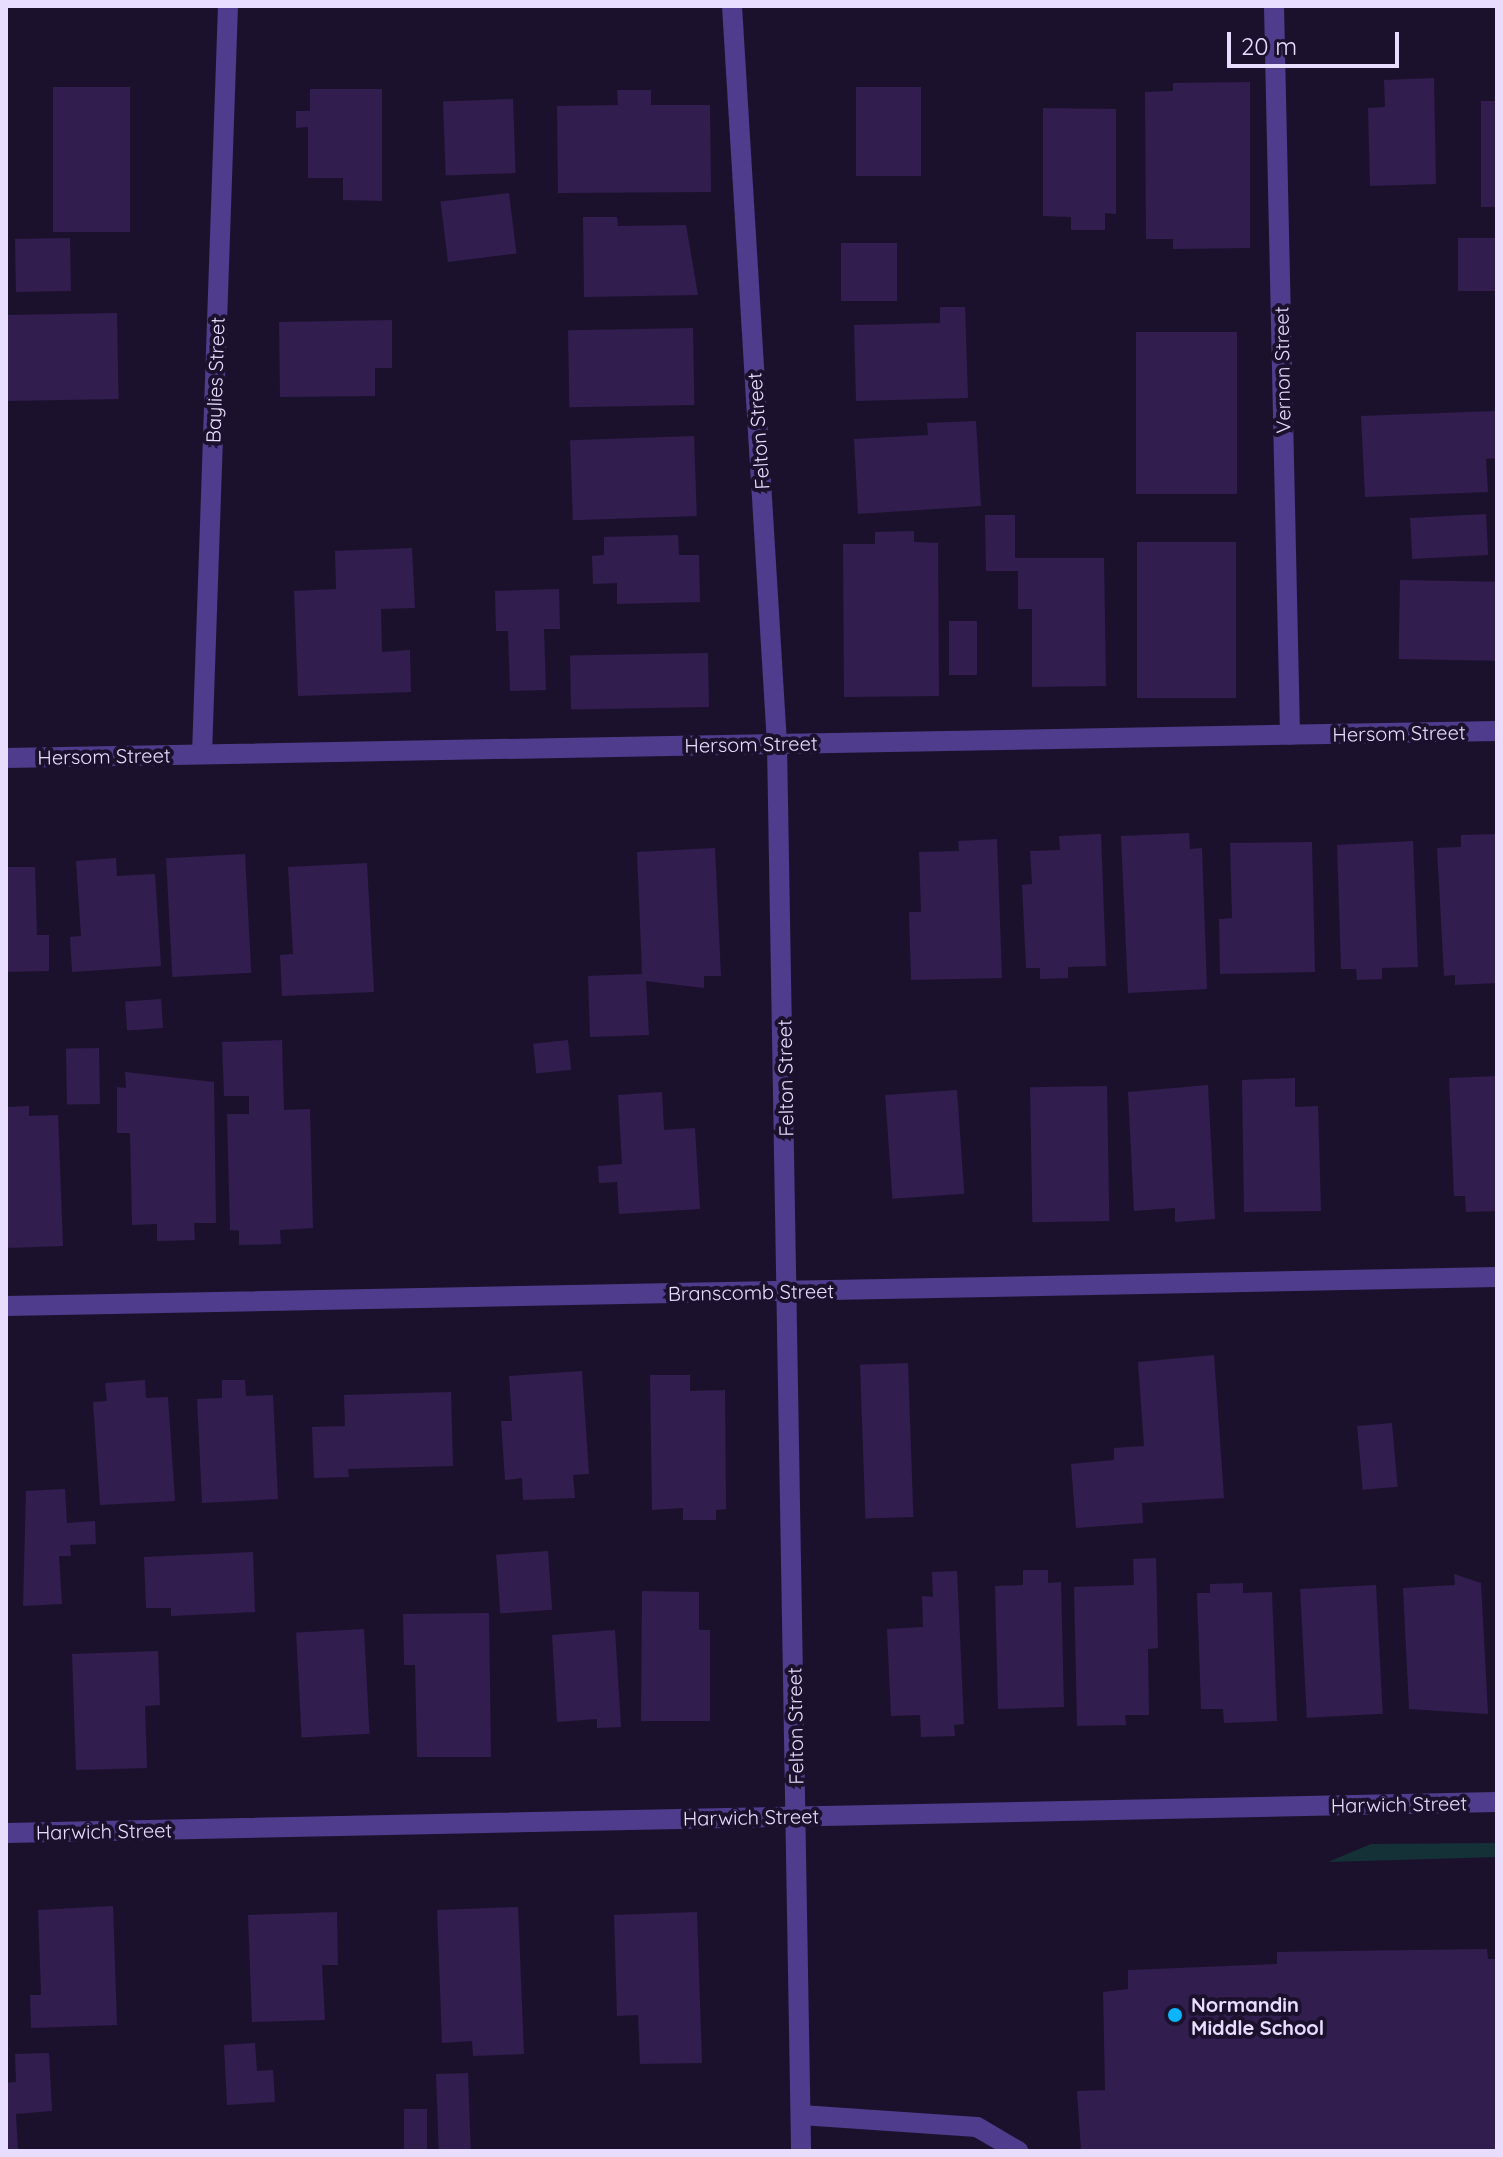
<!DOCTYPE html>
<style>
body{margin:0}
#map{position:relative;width:1503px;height:2157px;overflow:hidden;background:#1c112d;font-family:Quicksand,sans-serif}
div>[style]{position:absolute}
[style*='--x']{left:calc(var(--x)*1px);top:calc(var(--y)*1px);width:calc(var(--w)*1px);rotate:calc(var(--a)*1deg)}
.green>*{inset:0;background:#143137}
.building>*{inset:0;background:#311d4e;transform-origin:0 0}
.minor>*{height:20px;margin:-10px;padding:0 10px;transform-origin:10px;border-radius:10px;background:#4f3c8c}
.dots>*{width:22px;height:22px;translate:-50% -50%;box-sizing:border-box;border:4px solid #1c112d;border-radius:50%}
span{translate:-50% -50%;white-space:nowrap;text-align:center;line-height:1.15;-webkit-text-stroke:8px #1c112d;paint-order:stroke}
.street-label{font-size:20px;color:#e8ddff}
.poi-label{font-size:20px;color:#e8ddff;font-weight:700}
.left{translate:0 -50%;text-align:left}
.frame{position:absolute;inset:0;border:8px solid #e8ddff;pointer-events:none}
.scale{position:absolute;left:1227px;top:32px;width:172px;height:36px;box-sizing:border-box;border:4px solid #e8ddff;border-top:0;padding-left:10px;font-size:24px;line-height:28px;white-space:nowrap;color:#e8ddff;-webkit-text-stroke:6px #1c112d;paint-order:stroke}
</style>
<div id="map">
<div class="green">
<div style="clip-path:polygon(1371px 1844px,1496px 1843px,1497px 1857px,1328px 1862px)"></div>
</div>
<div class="building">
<div style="clip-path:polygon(1434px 78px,1436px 184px,1370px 186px,1368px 108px,1385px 107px,1384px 80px)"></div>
<div style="clip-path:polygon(1250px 82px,1250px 248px,1173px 249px,1173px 239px,1146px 239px,1145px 92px,1173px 91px,1173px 83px)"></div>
<div style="left:130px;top:87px;width:145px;height:77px;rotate:90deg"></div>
<div style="left:856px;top:87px;width:65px;height:89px"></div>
<div style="clip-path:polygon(310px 89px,382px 89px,382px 201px,343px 200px,343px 178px,308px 178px,308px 127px,296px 128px,296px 111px,310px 111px)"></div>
<div style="clip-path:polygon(617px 90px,651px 90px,651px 105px,710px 105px,711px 192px,558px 193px,557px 106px,618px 105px)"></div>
<div style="left:513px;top:99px;width:74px;height:70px;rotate:88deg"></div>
<div style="left:1481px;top:101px;width:16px;height:106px"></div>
<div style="clip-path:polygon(1043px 108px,1116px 109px,1116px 214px,1105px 213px,1105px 230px,1071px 230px,1071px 217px,1043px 216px)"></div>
<div style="left:509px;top:193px;width:61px;height:69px;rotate:83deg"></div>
<div style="clip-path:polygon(583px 217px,617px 217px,618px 226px,686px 225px,698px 295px,584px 297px)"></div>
<div style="left:70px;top:238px;width:53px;height:55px;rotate:89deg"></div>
<div style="left:1497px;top:238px;width:53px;height:39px;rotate:90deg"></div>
<div style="left:841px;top:243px;width:56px;height:58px"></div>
<div style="clip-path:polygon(940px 307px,965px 307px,968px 398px,856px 401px,854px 325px,940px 323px)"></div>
<div style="left:117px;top:313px;width:86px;height:111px;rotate:89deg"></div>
<div style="clip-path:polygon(392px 320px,392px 368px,375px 368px,375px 396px,280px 397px,279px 322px)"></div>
<div style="left:693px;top:328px;width:77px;height:125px;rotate:89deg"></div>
<div style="left:1136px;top:332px;width:101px;height:162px"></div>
<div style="clip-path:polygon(1496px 411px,1497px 458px,1486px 459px,1488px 492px,1365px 497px,1361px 416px)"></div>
<div style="clip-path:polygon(976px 421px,981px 506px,858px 514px,854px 439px,928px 435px,927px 423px)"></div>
<div style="left:694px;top:436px;width:80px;height:124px;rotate:88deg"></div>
<div style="left:1486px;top:514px;width:41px;height:76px;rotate:87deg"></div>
<div style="clip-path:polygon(985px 515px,1015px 515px,1015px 558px,1104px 558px,1106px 686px,1032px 687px,1032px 609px,1018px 609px,1018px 571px,986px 571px)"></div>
<div style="clip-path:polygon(914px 531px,914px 542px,938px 543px,939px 696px,844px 697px,843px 544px,875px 544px,875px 532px)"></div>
<div style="clip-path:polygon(678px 535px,679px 555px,699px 555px,700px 602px,617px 604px,617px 583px,593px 584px,592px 556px,604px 555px,604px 537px)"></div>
<div style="left:1137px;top:542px;width:99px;height:156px"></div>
<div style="clip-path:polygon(412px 548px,415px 608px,381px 609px,382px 652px,410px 650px,411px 692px,298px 696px,294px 591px,336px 589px,335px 551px)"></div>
<div style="left:1400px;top:580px;width:97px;height:79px;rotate:1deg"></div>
<div style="clip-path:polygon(559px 589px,560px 629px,544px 629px,546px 690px,510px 691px,508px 631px,496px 631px,495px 591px)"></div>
<div style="left:949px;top:621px;width:28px;height:54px"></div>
<div style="left:708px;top:653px;width:54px;height:138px;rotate:89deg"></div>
<div style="clip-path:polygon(1189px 833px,1190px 849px,1202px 848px,1207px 989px,1128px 993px,1121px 836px)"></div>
<div style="clip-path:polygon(1101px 834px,1106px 966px,1068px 967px,1068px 978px,1040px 979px,1040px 968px,1026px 968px,1022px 885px,1032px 884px,1030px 851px,1060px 850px,1059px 836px)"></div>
<div style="clip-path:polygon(1496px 834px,1497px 983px,1455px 985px,1455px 975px,1444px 976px,1437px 848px,1461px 847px,1461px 835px)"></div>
<div style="clip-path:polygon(997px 839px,1002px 978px,911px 980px,909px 912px,921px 912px,919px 852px,959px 851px,958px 841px)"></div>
<div style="clip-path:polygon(1413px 841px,1418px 967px,1382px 968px,1382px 979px,1357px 980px,1356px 969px,1341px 969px,1337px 845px)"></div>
<div style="clip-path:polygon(1312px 842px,1315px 972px,1220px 974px,1219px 919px,1232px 918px,1230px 843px)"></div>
<div style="clip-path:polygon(715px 848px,721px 976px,704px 976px,704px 988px,646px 981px,649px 1035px,590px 1037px,588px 976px,642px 974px,637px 852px)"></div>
<div style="left:245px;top:854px;width:119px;height:79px;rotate:87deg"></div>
<div style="clip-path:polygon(116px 858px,117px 876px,155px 874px,161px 966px,72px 972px,70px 937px,81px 936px,76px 861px)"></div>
<div style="clip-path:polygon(367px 863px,374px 992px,282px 996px,280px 955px,293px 954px,288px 867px)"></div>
<div style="clip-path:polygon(6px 867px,35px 867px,37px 935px,49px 935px,49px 971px,6px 972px)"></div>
<div style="left:161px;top:999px;width:29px;height:36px;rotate:86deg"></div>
<div style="clip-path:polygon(282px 1040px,284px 1110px,310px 1109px,313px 1228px,280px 1230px,281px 1244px,239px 1245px,239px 1231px,230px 1230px,227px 1114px,249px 1114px,249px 1096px,224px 1096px,222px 1042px)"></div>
<div style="left:568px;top:1040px;width:30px;height:35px;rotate:84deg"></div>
<div style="left:99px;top:1048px;width:56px;height:33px;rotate:89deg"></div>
<div style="clip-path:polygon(125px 1072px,214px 1082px,216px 1223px,194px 1223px,195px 1240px,157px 1241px,157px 1224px,132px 1225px,130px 1133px,117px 1133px,117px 1087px,126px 1088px)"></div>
<div style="clip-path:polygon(1497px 1076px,1497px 1211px,1466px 1212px,1465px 1196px,1454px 1196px,1449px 1078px)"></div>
<div style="clip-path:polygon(1295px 1078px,1295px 1107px,1318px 1106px,1321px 1211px,1244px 1212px,1242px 1080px)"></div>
<div style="clip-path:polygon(1208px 1085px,1215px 1219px,1175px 1222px,1175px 1208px,1134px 1211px,1128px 1092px)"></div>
<div style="left:1107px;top:1086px;width:135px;height:77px;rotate:89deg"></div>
<div style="left:957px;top:1090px;width:104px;height:72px;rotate:86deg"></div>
<div style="clip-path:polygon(662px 1092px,664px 1130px,695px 1128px,700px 1209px,619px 1214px,617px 1182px,599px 1183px,598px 1166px,622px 1164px,618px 1095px)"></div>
<div style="clip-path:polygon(29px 1106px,29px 1116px,58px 1115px,63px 1246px,6px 1248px,6px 1107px)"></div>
<div style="clip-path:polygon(1214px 1355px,1224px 1498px,1142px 1503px,1143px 1523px,1076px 1528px,1071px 1464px,1114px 1460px,1114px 1448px,1144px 1446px,1138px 1362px)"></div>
<div style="left:908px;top:1363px;width:154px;height:48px;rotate:88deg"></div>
<div style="clip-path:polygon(582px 1371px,589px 1474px,573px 1475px,575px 1498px,523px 1500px,522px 1478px,505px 1480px,501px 1421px,512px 1421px,509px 1376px)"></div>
<div style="clip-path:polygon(650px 1375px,690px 1375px,690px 1391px,725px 1390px,726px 1509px,716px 1510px,716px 1520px,683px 1520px,683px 1508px,652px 1510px)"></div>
<div style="clip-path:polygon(145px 1380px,146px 1398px,168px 1397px,175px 1501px,100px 1505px,93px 1402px,107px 1401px,105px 1383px)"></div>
<div style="clip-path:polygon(222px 1380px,245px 1380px,246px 1396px,273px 1395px,278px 1499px,202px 1503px,197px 1399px,222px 1398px)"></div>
<div style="clip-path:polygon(451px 1392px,453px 1466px,348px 1469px,349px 1477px,314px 1478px,312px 1427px,345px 1426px,344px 1395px)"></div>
<div style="left:1392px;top:1423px;width:64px;height:35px;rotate:85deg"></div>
<div style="clip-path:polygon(65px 1489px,67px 1523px,95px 1521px,96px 1544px,70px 1545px,71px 1556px,59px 1556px,62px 1604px,23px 1606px,26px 1491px)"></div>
<div style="left:548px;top:1551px;width:59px;height:52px;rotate:86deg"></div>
<div style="clip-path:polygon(253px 1552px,255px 1612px,171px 1616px,171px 1608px,146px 1608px,144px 1557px)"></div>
<div style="clip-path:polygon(1156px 1558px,1158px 1648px,1148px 1649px,1149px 1715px,1125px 1715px,1126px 1725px,1077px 1726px,1074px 1587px,1134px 1585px,1133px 1559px)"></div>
<div style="clip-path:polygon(1023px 1570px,1048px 1570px,1048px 1583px,1061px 1582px,1064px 1707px,998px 1709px,995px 1586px,1023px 1585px)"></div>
<div style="clip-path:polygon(957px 1571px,964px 1724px,954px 1725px,955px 1736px,921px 1737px,920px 1715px,891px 1716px,887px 1629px,923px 1627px,922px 1596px,933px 1597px,932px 1572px)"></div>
<div style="clip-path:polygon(1454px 1574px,1481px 1583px,1488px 1714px,1409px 1709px,1403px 1588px,1455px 1585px)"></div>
<div style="clip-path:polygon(1243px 1583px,1243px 1593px,1272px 1592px,1277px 1721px,1224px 1723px,1223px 1709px,1201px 1709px,1197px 1593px,1210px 1593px,1210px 1584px)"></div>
<div style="left:1376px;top:1585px;width:129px;height:76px;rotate:87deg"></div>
<div style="clip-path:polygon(642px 1591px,699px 1592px,699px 1630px,710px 1630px,710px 1721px,641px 1721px)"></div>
<div style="clip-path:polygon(489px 1613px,491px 1757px,417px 1757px,415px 1665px,404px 1665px,403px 1614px)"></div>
<div style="left:364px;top:1629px;width:105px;height:68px;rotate:87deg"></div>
<div style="clip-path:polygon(615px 1630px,621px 1727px,597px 1728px,597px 1719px,557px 1722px,552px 1635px)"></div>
<div style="clip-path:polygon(158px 1651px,160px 1705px,145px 1706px,147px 1768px,76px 1770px,72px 1654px)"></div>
<div style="clip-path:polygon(113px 1906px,117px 2025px,31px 2028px,30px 1995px,41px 1995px,38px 1910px)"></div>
<div style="clip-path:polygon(518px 1907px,524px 2054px,473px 2056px,472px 2041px,442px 2043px,437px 1910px)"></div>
<div style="clip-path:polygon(337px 1912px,338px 1965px,322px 1965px,325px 2020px,252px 2022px,248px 1915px)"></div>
<div style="clip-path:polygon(697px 1912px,702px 2063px,640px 2064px,638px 2015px,617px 2016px,614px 1915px)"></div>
<div style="clip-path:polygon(1487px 1949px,1488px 1959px,1497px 1959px,1497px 2151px,1081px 2151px,1077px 2091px,1105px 2090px,1103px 1992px,1128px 1989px,1128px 1970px,1277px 1964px,1277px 1952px)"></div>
<div style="clip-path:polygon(255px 2043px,257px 2071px,273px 2070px,275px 2102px,227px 2105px,224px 2045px)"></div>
<div style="clip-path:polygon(49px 2053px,52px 2111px,16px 2114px,18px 2151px,6px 2151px,6px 2083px,16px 2082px,15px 2054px)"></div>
<div style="left:468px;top:2073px;width:78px;height:32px;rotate:88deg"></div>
<div style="left:404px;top:2109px;width:23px;height:42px"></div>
</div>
<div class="minor">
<div style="--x:732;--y:6;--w:739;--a:86.51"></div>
<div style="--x:777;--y:744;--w:1407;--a:89.02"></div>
<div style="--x:1274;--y:6;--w:729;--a:88.74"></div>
<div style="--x:202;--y:754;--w:748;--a:-88.01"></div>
<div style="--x:6;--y:758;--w:1491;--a:-1.04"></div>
<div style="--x:6;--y:1306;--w:1491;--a:-1.11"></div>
<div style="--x:6;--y:1833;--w:1491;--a:-1.19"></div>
<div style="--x:801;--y:2115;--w:176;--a:3.9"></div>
<div style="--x:977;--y:2127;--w:48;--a:30.3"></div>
</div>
<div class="dots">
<div style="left:1175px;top:2015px;background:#09b5ff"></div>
</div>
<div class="street-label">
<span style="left:1282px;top:370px;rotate:-91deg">Vernon Street</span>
<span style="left:215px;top:380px;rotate:-88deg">Baylies Street</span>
<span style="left:758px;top:431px;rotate:-94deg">Felton Street</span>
<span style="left:1399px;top:733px;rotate:-1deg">Hersom Street</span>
<span style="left:751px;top:744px;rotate:-1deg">Hersom Street</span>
<span style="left:104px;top:756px;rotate:-1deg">Hersom Street</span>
<span style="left:785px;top:1078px;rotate:-91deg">Felton Street</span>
<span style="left:751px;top:1292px;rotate:-1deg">Branscomb Street</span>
<span style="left:795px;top:1726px;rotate:-91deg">Felton Street</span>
<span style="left:1399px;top:1804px;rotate:-1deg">Harwich Street</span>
<span style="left:751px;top:1817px;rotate:-1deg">Harwich Street</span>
<span style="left:104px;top:1831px;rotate:-1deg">Harwich Street</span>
</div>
<div class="poi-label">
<span class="left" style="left:1191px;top:2016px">Normandin<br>Middle School</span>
</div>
<div class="frame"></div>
<div class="scale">20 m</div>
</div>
